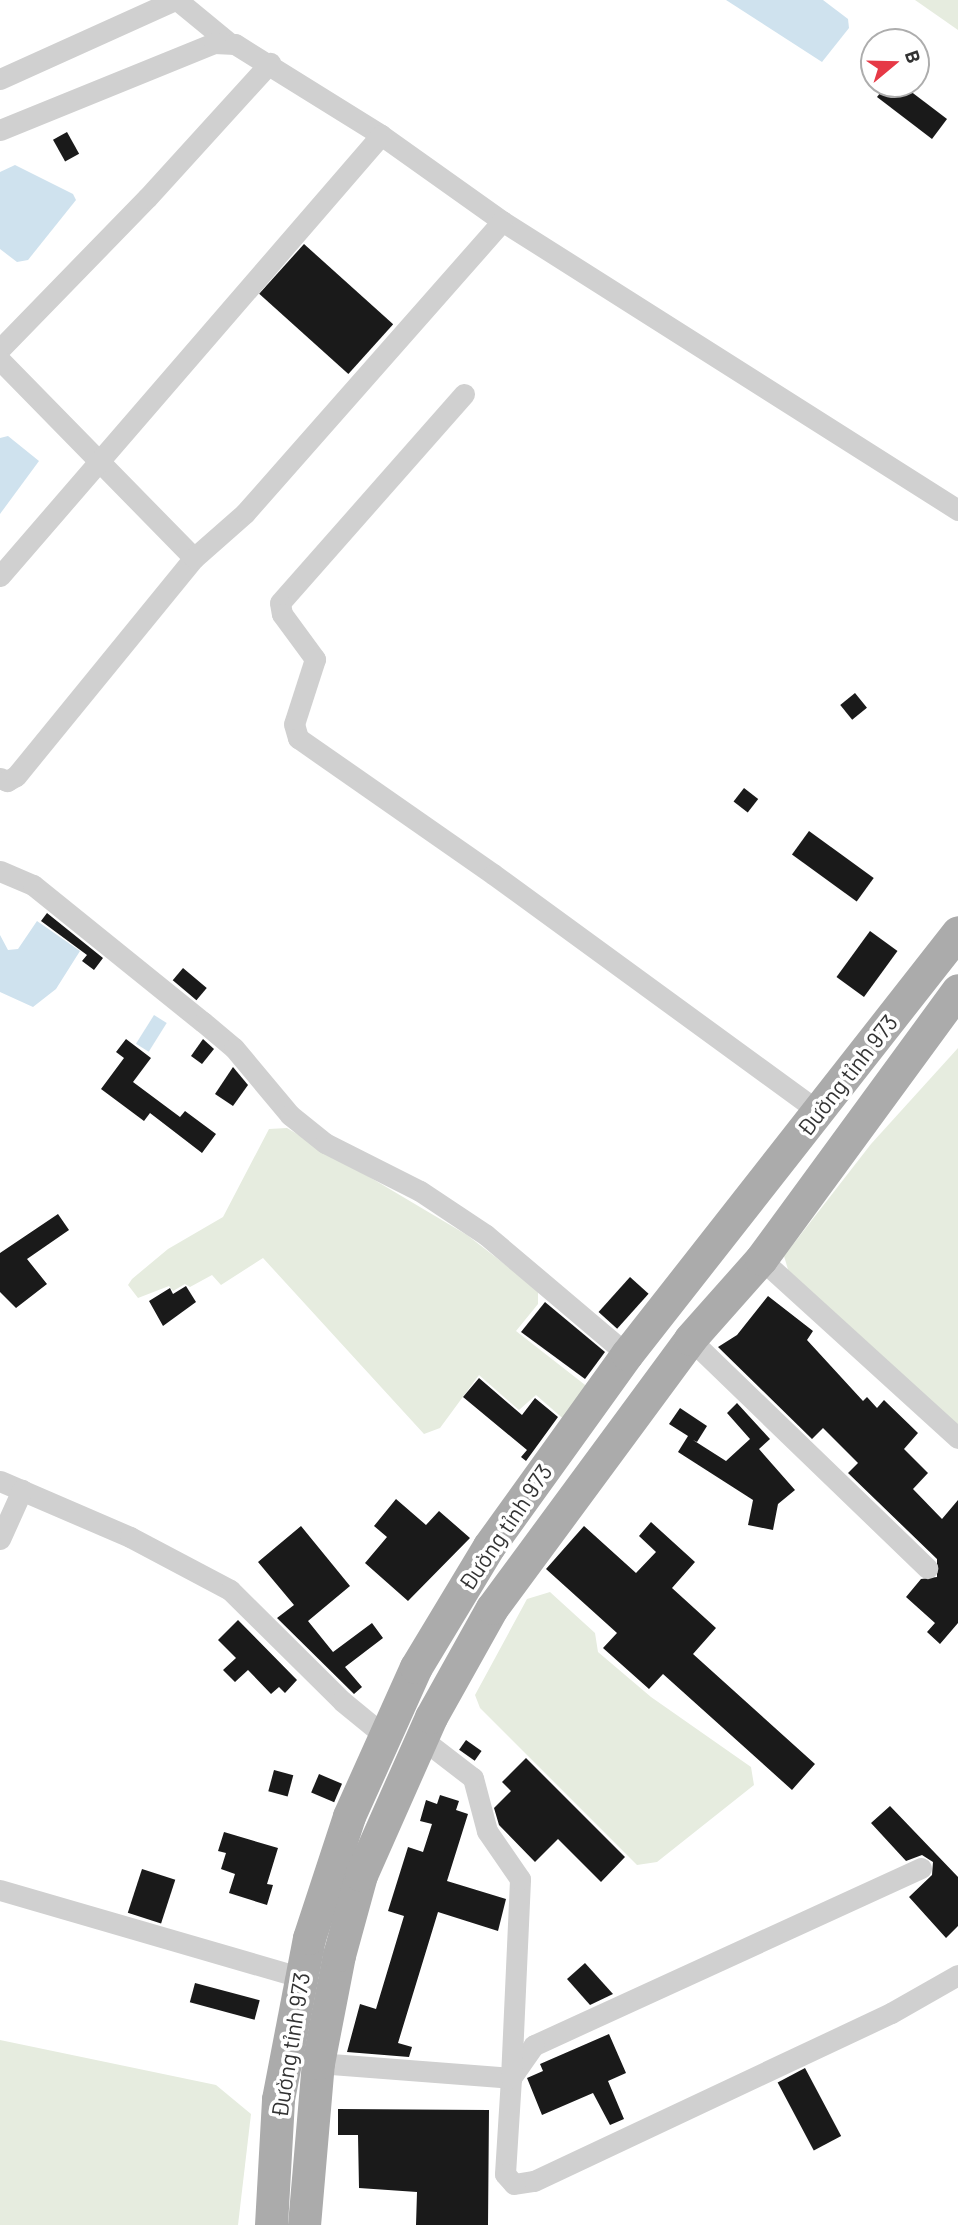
<!DOCTYPE html>
<meta charset="utf-8">
<style>
body{margin:0}
#map{position:relative;width:958px;height:2225px;overflow:hidden;background:#fff;font-family:Barlow,sans-serif}
div>[style]{position:absolute}
[style*='--x']{left:calc(var(--x)*1px);top:calc(var(--y)*1px);width:calc(var(--w)*1px);rotate:calc(var(--a)*1deg)}
.green>*{inset:0;background:#e6ecdf}
.water>*{inset:0;background:#cfe2ee;transform-origin:0 0}
.building>*{inset:0;background:#1a1a1a;transform-origin:0 0}
.minor>*{height:21px;margin:-10.5px;padding:0 10.5px;transform-origin:10.5px;border-radius:10.5px;background:#d0d0d0}
.primary>*{height:33px;margin:-16.5px;padding:0 16.5px;transform-origin:16.5px;border-radius:16.5px;background:#ababab}
span{translate:-50% -50%;white-space:nowrap;text-align:center;line-height:1.15;-webkit-text-stroke:7px #fff;paint-order:stroke}
.street-label{font-size:23px;color:#333}
.north{position:absolute;left:860px;top:28px;width:70px;height:70px;box-sizing:border-box;background:#fff;border:2px solid #adadad;border-radius:50%;rotate:71deg;font-size:19px;font-weight:700;line-height:28px;text-align:center;color:#333}
.north::after{content:'';display:block;margin:auto;width:24px;height:32px;background:#e63946;clip-path:polygon(50% 0,100% 100%,50% 72%,0 100%)}
</style>
<div id="map">
<div class="green">
<div style="clip-path:polygon(915px 0,958px 0,958px 30px)"></div>
<div style="clip-path:polygon(958px 1048px,958px 1427px,789px 1273px,784px 1256px,871px 1144px)"></div>
<div style="clip-path:polygon(287px 1128px,467px 1235px,538px 1290px,538px 1304px,516px 1331px,589px 1388px,567px 1422px,536px 1395px,519px 1410px,479px 1375px,440px 1428px,424px 1434px,263px 1258px,221px 1285px,212px 1275px,190px 1287px,185px 1284px,173px 1291px,169px 1286px,138px 1298px,128px 1285px,132px 1279px,168px 1249px,223px 1217px,269px 1129px)"></div>
<div style="clip-path:polygon(550px 1592px,595px 1633px,598px 1652px,651px 1697px,751px 1767px,754px 1785px,657px 1862px,637px 1865px,480px 1708px,475px 1695px,527px 1599px)"></div>
<div style="clip-path:polygon(0 2040px,216px 2085px,251px 2114px,238px 2225px,0 2225px)"></div>
</div>
<div class="water">
<div style="clip-path:polygon(726px 0,823px 0,848px 19px,849px 28px,822px 62px)"></div>
<div style="clip-path:polygon(15px 165px,73px 194px,76px 200px,28px 260px,17px 262px,0 249px,0 172px)"></div>
<div style="clip-path:polygon(8px 436px,39px 461px,0 514px,0 438px)"></div>
<div style="clip-path:polygon(37px 921px,80px 951px,56px 989px,33px 1007px,0 992px,0 935px,8px 950px,18px 949px)"></div>
<div style="left:154px;top:1015px;width:15px;height:34px;rotate:32deg"></div>
</div>
<div class="building">
<div style="clip-path:polygon(887px 84px,901px 84px,947px 119px,932px 139px,877px 97px)"></div>
<div style="left:67px;top:132px;width:25px;height:16px;rotate:61deg"></div>
<div style="left:304px;top:244px;width:120px;height:67px;rotate:42deg"></div>
<div style="left:855px;top:693px;width:19px;height:19px;rotate:51deg"></div>
<div style="left:744px;top:788px;width:18px;height:17px;rotate:38deg"></div>
<div style="left:809px;top:831px;width:80px;height:29px;rotate:36deg"></div>
<div style="clip-path:polygon(47px 913px,103px 958px,94px 970px,82px 961px,87px 955px,41px 921px)"></div>
<div style="left:870px;top:931px;width:34px;height:57px;rotate:36deg"></div>
<div style="left:183px;top:968px;width:31px;height:16px;rotate:40deg"></div>
<div style="clip-path:polygon(126px 1039px,151px 1058px,133px 1082px,180px 1117px,185px 1111px,216px 1134px,202px 1153px,150px 1113px,144px 1121px,101px 1089px,124px 1058px,116px 1052px)"></div>
<div style="clip-path:polygon(203px 1039px,214px 1049px,202px 1064px,191px 1056px)"></div>
<div style="clip-path:polygon(233px 1067px,248px 1085px,233px 1106px,215px 1094px)"></div>
<div style="clip-path:polygon(58px 1214px,69px 1230px,27px 1259px,47px 1284px,16px 1308px,0 1292px,0 1253px)"></div>
<div style="left:630px;top:1277px;width:25px;height:47px;rotate:42deg"></div>
<div style="clip-path:polygon(186px 1286px,196px 1302px,163px 1326px,149px 1301px,170px 1288px,173px 1294px)"></div>
<div style="clip-path:polygon(768px 1296px,813px 1331px,807px 1340px,863px 1401px,867px 1397px,877px 1408px,884px 1400px,918px 1433px,904px 1449px,928px 1473px,913px 1489px,942px 1519px,958px 1500px,958px 1623px,940px 1644px,927px 1632px,935px 1623px,906px 1597px,921px 1579px,937px 1577px,937px 1559px,848px 1473px,858px 1463px,823px 1428px,812px 1439px,718px 1347px,737px 1335px)"></div>
<div style="clip-path:polygon(545px 1302px,605px 1352px,585px 1379px,521px 1332px)"></div>
<div style="clip-path:polygon(479px 1378px,522px 1415px,535px 1398px,558px 1417px,526px 1461px,521px 1457px,527px 1450px,463px 1397px)"></div>
<div style="clip-path:polygon(737px 1403px,770px 1439px,759px 1449px,795px 1490px,778px 1504px,773px 1530px,748px 1525px,753px 1500px,678px 1452px,688px 1436px,669px 1424px,680px 1408px,707px 1426px,697px 1442px,693px 1440px,726px 1461px,750px 1439px,727px 1413px)"></div>
<div style="clip-path:polygon(396px 1499px,426px 1525px,439px 1511px,470px 1538px,408px 1601px,365px 1563px,387px 1537px,374px 1526px)"></div>
<div style="clip-path:polygon(651px 1522px,695px 1562px,672px 1588px,716px 1628px,693px 1654px,815px 1764px,792px 1790px,663px 1674px,649px 1689px,603px 1648px,617px 1633px,546px 1569px,584px 1526px,636px 1573px,656px 1552px,639px 1536px)"></div>
<div style="clip-path:polygon(301px 1526px,350px 1586px,308px 1621px,333px 1652px,372px 1623px,383px 1638px,345px 1667px,362px 1687px,354px 1694px,277px 1618px,294px 1605px,258px 1562px)"></div>
<div style="clip-path:polygon(238px 1620px,297px 1680px,285px 1693px,279px 1687px,271px 1694px,248px 1670px,235px 1682px,223px 1670px,236px 1658px,218px 1640px)"></div>
<div style="left:466px;top:1740px;width:19px;height:12px;rotate:35deg"></div>
<div style="clip-path:polygon(526px 1758px,625px 1857px,601px 1882px,558px 1839px,535px 1862px,499px 1825px,494px 1808px,511px 1791px,502px 1782px)"></div>
<div style="left:274px;top:1770px;width:20px;height:22px;rotate:15deg"></div>
<div style="left:319px;top:1774px;width:25px;height:20px;rotate:23deg"></div>
<div style="clip-path:polygon(440px 1795px,459px 1801px,456px 1810px,468px 1814px,447px 1881px,506px 1899px,498px 1931px,438px 1912px,398px 2043px,412px 2047px,409px 2057px,347px 2052px,360px 2004px,376px 2009px,404px 1916px,388px 1911px,408px 1847px,423px 1852px,432px 1824px,420px 1821px,426px 1800px,437px 1804px)"></div>
<div style="clip-path:polygon(890px 1806px,958px 1877px,958px 1926px,946px 1938px,909px 1897px,932px 1875px,933px 1862px,922px 1855px,906px 1861px,871px 1823px)"></div>
<div style="clip-path:polygon(224px 1832px,278px 1848px,267px 1884px,273px 1885px,267px 1905px,229px 1893px,235px 1874px,221px 1869px,226px 1853px,218px 1851px)"></div>
<div style="left:142px;top:1869px;width:35px;height:46px;rotate:18deg"></div>
<div style="clip-path:polygon(585px 1963px,613px 1994px,590px 2005px,567px 1979px)"></div>
<div style="left:195px;top:1983px;width:67px;height:20px;rotate:15deg"></div>
<div style="clip-path:polygon(609px 2034px,626px 2073px,608px 2081px,624px 2119px,610px 2125px,593px 2093px,542px 2115px,527px 2078px,543px 2071px,540px 2064px)"></div>
<div style="left:805px;top:2068px;width:77px;height:31px;rotate:62deg"></div>
<div style="clip-path:polygon(338px 2109px,489px 2110px,488px 2225px,416px 2225px,417px 2192px,359px 2188px,358px 2135px,338px 2135px)"></div>
</div>
<div class="minor">
<div style="--x:177;--y:0;--w:65;--a:39.4"></div>
<div style="--x:0;--y:79;--w:192;--a:-24.3"></div>
<div style="--x:0;--y:130;--w:231;--a:-22.1"></div>
<div style="--x:214;--y:43;--w:21;--a:3"></div>
<div style="--x:235;--y:44;--w:172;--a:31.9"></div>
<div style="--x:381;--y:135;--w:148;--a:35.4"></div>
<div style="--x:502;--y:221;--w:540;--a:32.37"></div>
<div style="--x:0;--y:349;--w:211;--a:-45.8"></div>
<div style="--x:147;--y:198;--w:183;--a:-47.7"></div>
<div style="--x:0;--y:360;--w:277;--a:45.6"></div>
<div style="--x:464;--y:394;--w:278;--a:131.4"></div>
<div style="--x:280;--y:603;--w:11;--a:80"></div>
<div style="--x:282;--y:614;--w:56;--a:53.7"></div>
<div style="--x:315;--y:659;--w:68;--a:107.9"></div>
<div style="--x:294;--y:724;--w:15;--a:74"></div>
<div style="--x:298;--y:738;--w:238;--a:34.9"></div>
<div style="--x:493;--y:874;--w:404;--a:36.1"></div>
<div style="--x:0;--y:576;--w:583;--a:-49.17"></div>
<div style="--x:0;--y:778;--w:8;--a:23"></div>
<div style="--x:7;--y:781;--w:10;--a:-29"></div>
<div style="--x:16;--y:776;--w:281;--a:-50.8"></div>
<div style="--x:194;--y:558;--w:68;--a:-41.4"></div>
<div style="--x:245;--y:513;--w:389;--a:-48.6"></div>
<div style="--x:0;--y:871;--w:36;--a:23"></div>
<div style="--x:33;--y:885;--w:218;--a:38.9"></div>
<div style="--x:203;--y:1022;--w:40;--a:40"></div>
<div style="--x:234;--y:1048;--w:87;--a:50.1"></div>
<div style="--x:290;--y:1115;--w:45;--a:38.7"></div>
<div style="--x:325;--y:1143;--w:106;--a:26.8"></div>
<div style="--x:420;--y:1191;--w:79;--a:33.7"></div>
<div style="--x:486;--y:1235;--w:185;--a:40.2"></div>
<div style="--x:761;--y:1259;--w:266;--a:42.3"></div>
<div style="--x:690;--y:1339;--w:330;--a:44"></div>
<div style="--x:0;--y:1481;--w:142;--a:23.3"></div>
<div style="--x:130;--y:1537;--w:113;--a:27.9"></div>
<div style="--x:230;--y:1590;--w:158;--a:44.7"></div>
<div style="--x:342;--y:1701;--w:57;--a:39.3"></div>
<div style="--x:0;--y:1539;--w:54;--a:-65.8"></div>
<div style="--x:921;--y:1868;--w:426;--a:155.4"></div>
<div style="--x:534;--y:2045;--w:40;--a:124.9"></div>
<div style="--x:511;--y:2078;--w:96;--a:93.6"></div>
<div style="--x:505;--y:2174;--w:13;--a:48"></div>
<div style="--x:514;--y:2184;--w:20;--a:-9"></div>
<div style="--x:534;--y:2181;--w:395;--a:-25.2"></div>
<div style="--x:891;--y:2013;--w:77;--a:-29.6"></div>
<div style="--x:0;--y:1890;--w:311;--a:16.2"></div>
<div style="--x:318;--y:2063;--w:194;--a:4.4"></div>
<div style="--x:511;--y:2078;--w:199;--a:-87.4"></div>
<div style="--x:520;--y:1879;--w:58;--a:-124.5"></div>
<div style="--x:487;--y:1831;--w:55;--a:-104.8"></div>
<div style="--x:473;--y:1778;--w:66;--a:-142.4"></div>
</div>
<div class="primary">
<div style="--x:271;--y:2225;--w:126;--a:-86.8"></div>
<div style="--x:278;--y:2099;--w:164;--a:-79.1"></div>
<div style="--x:309;--y:1938;--w:128;--a:-71.8"></div>
<div style="--x:349;--y:1816;--w:163;--a:-65.8"></div>
<div style="--x:416;--y:1667;--w:141;--a:-58.9"></div>
<div style="--x:489;--y:1546;--w:236;--a:-54.3"></div>
<div style="--x:627;--y:1354;--w:536;--a:-51.89"></div>
<div style="--x:304;--y:2225;--w:163;--a:-85.1"></div>
<div style="--x:318;--y:2063;--w:110;--a:-79"></div>
<div style="--x:339;--y:1955;--w:83;--a:-74.6"></div>
<div style="--x:361;--y:1875;--w:173;--a:-66.1"></div>
<div style="--x:431;--y:1717;--w:125;--a:-60.8"></div>
<div style="--x:492;--y:1608;--w:334;--a:-53.6"></div>
<div style="--x:690;--y:1339;--w:107;--a:-48.4"></div>
<div style="--x:761;--y:1259;--w:333;--a:-53.8"></div>
</div>
<div class="street-label">
<span style="left:847px;top:1075px;rotate:-52deg">Đường tỉnh 973</span>
<span style="left:505px;top:1527px;rotate:-56deg">Đường tỉnh 973</span>
<span style="left:290px;top:2045px;rotate:-81deg">Đường tỉnh 973</span>
</div>
<div class="north">B</div>
</div>
